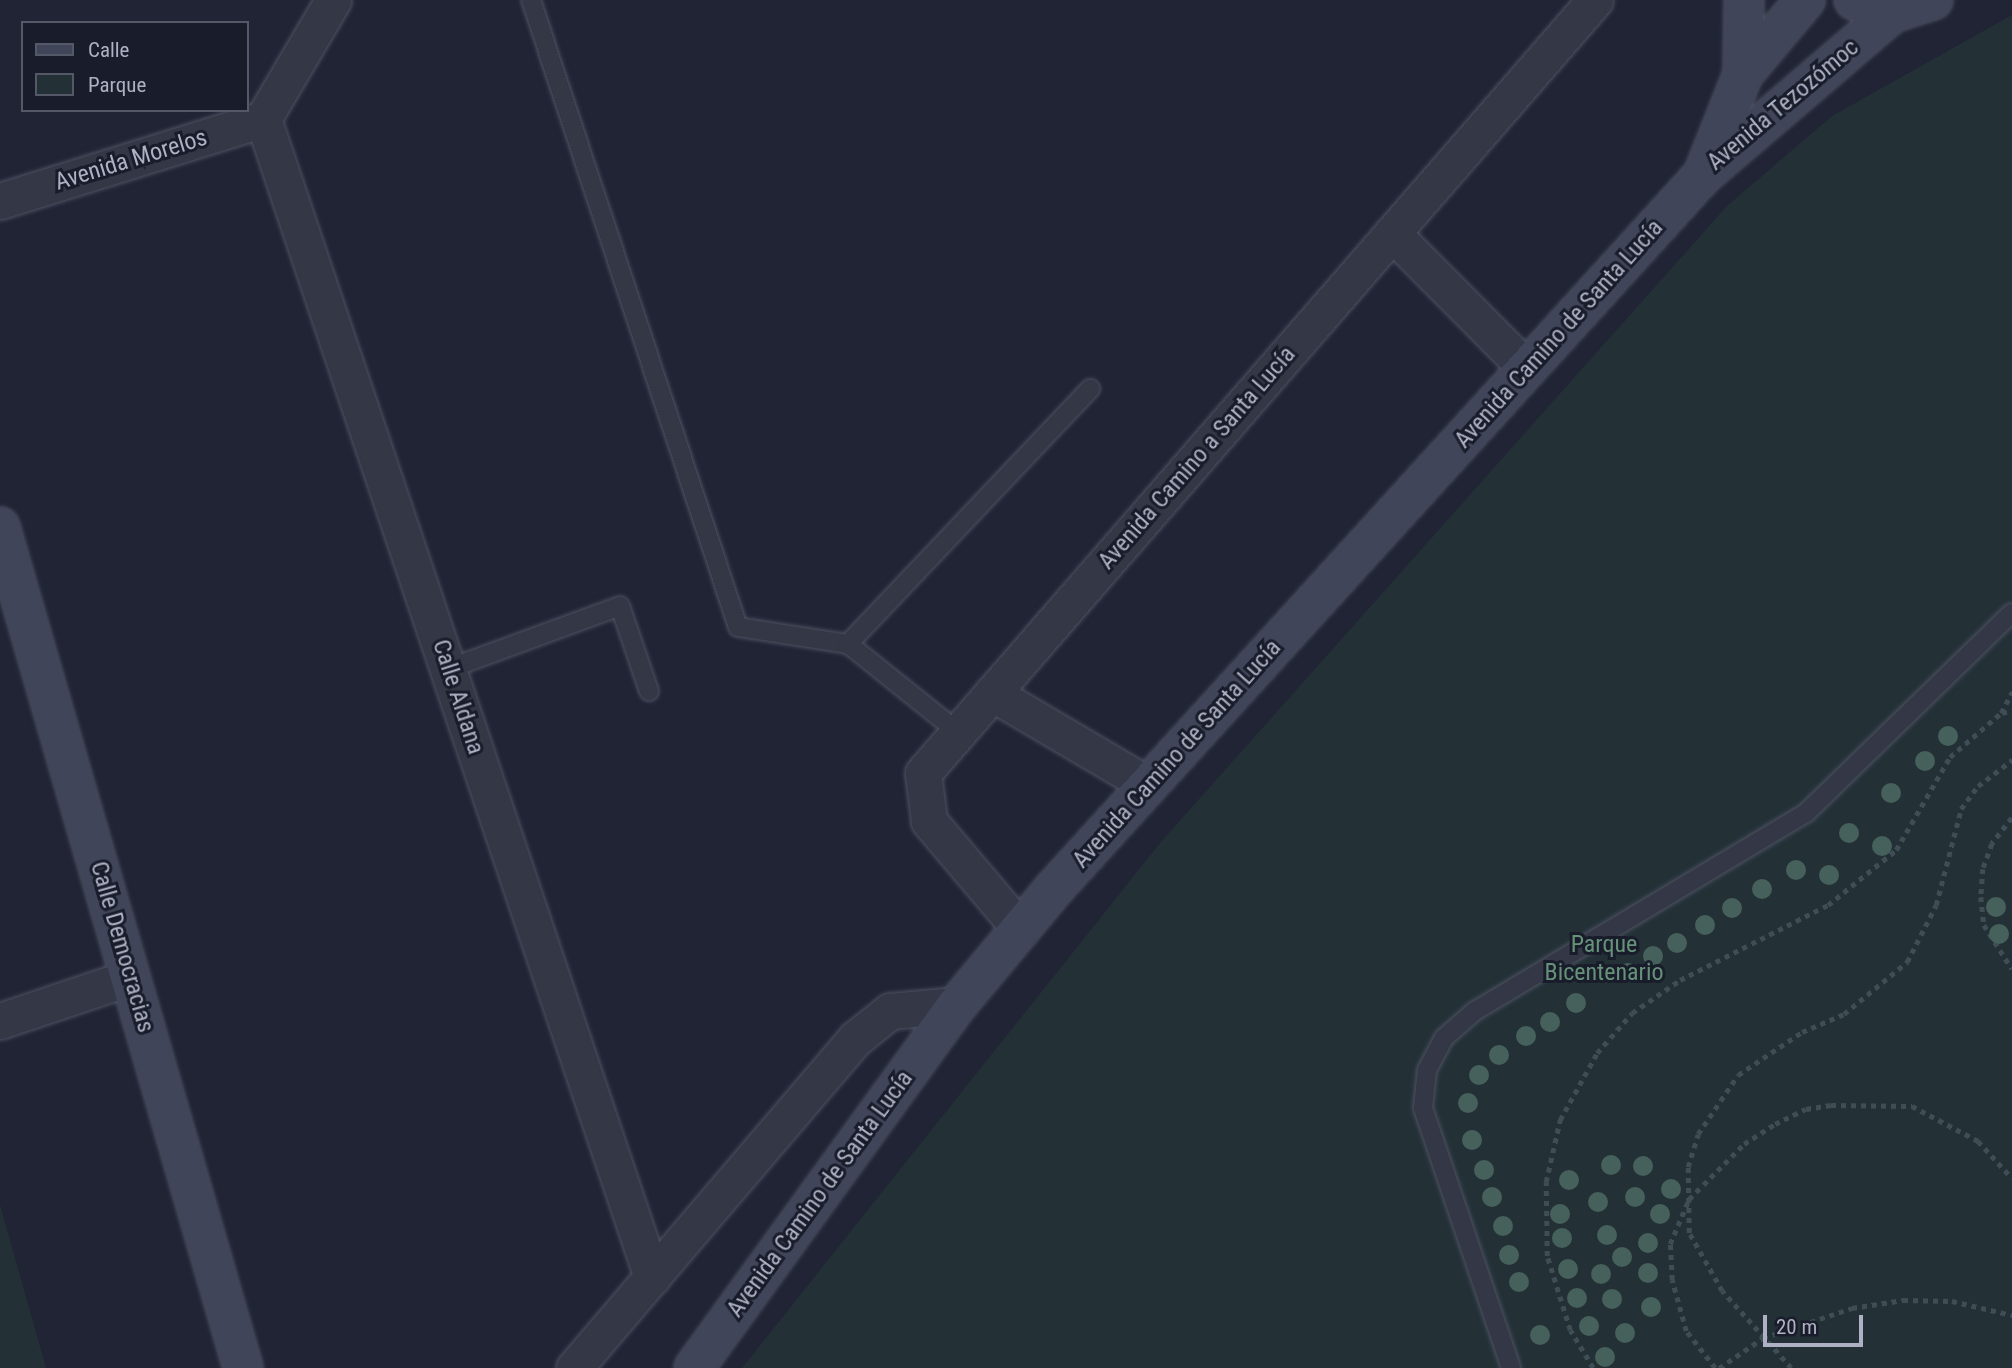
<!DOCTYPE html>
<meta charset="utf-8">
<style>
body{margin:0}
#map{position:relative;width:2012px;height:1368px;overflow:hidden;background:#202435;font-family:"Roboto Condensed",sans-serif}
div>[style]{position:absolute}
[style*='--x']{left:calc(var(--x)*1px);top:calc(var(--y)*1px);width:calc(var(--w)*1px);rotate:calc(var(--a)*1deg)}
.green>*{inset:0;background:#233137}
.path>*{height:4.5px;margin-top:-2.25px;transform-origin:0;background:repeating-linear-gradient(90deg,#3f4d54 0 5px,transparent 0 10px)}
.roads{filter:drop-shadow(0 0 2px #4e5161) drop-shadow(0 0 2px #4e5161)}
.lane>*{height:18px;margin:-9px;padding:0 9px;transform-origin:9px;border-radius:9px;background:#333746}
.street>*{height:35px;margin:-17.5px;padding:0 17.5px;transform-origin:17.5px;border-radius:17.5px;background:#333746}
.secondary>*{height:38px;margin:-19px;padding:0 19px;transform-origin:19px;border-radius:19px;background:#414559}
.trees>*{width:20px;height:20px;margin:-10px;border-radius:50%;background:#46605b}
span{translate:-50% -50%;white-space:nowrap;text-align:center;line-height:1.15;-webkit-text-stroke:6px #191c2a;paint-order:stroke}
.street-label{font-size:24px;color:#adb1c3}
.park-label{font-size:24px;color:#66927a}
.legend{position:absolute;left:21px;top:21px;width:228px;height:91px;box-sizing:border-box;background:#191c2a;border:2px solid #545867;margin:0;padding:9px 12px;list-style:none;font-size:21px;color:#adb1c3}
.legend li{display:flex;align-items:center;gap:14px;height:35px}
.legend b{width:35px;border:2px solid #545867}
.scale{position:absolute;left:1763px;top:1315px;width:100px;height:32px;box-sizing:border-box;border:4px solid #adb1c3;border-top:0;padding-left:9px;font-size:21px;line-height:24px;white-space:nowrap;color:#adb1c3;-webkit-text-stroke:5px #191c2a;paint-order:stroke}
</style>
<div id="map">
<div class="green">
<div style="clip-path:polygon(2012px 15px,2012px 1368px,742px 1368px,1160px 843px,1727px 206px,1832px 116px)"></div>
<div style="clip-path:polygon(0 1205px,46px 1368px,0 1368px)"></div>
</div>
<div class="path">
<div style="--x:2002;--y:713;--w:10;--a:-17"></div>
<div style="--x:2012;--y:818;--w:33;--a:128"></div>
<div style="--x:1992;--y:844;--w:27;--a:110"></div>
<div style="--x:1983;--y:869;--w:28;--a:94"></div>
<div style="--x:1981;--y:897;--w:28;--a:84"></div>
<div style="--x:1984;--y:925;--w:52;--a:57.5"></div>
<div style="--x:1593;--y:1368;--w:44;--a:-121.2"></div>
<div style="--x:1570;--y:1330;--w:77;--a:-107.3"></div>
<div style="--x:1547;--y:1256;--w:74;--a:-90.8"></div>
<div style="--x:1546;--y:1182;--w:64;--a:-77.3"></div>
<div style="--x:1560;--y:1120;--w:77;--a:-61.1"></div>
<div style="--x:1597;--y:1053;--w:53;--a:-48.8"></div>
<div style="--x:1632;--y:1013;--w:58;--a:-34.5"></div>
<div style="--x:1680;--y:980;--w:166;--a:-26.9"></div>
<div style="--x:1828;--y:905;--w:87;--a:-39"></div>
<div style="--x:1896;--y:850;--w:108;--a:-59.9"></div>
<div style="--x:1950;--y:757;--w:67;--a:-40.8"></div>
<div style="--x:2001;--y:713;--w:24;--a:-62"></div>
<div style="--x:1715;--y:1368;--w:47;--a:-128.1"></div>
<div style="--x:1686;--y:1331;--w:53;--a:-105.4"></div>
<div style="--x:1672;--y:1280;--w:36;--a:-93"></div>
<div style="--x:1670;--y:1244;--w:49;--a:-67.1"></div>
<div style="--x:1689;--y:1199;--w:78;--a:-45"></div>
<div style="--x:1744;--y:1144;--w:37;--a:-33"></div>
<div style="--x:1775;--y:1124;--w:34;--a:-26"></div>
<div style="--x:1806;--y:1109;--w:25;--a:-9"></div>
<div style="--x:1831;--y:1105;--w:81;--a:0.7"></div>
<div style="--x:1912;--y:1106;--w:75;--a:27.9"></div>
<div style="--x:1978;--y:1141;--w:50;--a:47.4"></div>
<div style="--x:1719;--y:1368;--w:53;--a:-34.3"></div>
<div style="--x:1763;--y:1338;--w:94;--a:-18.6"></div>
<div style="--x:1852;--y:1308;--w:52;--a:-8.9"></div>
<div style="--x:1903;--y:1300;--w:49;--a:1.2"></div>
<div style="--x:1952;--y:1301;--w:62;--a:13.1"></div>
<div style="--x:1791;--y:1368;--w:103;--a:-131.9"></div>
<div style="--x:1722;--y:1291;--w:67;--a:-119.6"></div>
<div style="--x:1689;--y:1233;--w:66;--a:-90.9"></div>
<div style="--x:1688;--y:1167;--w:34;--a:-73"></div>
<div style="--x:1698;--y:1134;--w:71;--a:-55.9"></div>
<div style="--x:1738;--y:1075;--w:77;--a:-33.9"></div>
<div style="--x:1802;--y:1032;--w:46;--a:-23.2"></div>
<div style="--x:1844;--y:1014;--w:82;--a:-39.5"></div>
<div style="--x:1907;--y:962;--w:64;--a:-63"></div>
<div style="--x:1936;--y:905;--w:99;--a:-75.4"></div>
<div style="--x:1961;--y:809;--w:29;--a:-54"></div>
<div style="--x:1978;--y:786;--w:43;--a:-37.4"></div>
</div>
<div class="roads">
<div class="lane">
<div style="--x:531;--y:0;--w:660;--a:71.73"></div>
<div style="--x:738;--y:627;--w:111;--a:8.8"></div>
<div style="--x:448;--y:669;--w:183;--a:-20.1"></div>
<div style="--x:620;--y:606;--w:90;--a:71.2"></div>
<div style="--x:958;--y:732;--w:141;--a:-141.3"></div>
<div style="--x:848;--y:644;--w:352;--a:-46.5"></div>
<div style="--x:1511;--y:1368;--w:274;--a:-108.7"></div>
<div style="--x:1423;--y:1108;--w:38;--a:-84"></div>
<div style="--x:1427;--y:1070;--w:36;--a:-62"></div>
<div style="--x:1444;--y:1038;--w:41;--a:-41.1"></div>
<div style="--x:1475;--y:1011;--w:386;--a:-30.9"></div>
<div style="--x:1806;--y:813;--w:287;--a:-44.2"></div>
</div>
<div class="street">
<div style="--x:263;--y:119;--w:1222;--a:71.43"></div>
<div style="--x:263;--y:119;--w:138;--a:-59.5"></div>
<div style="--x:0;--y:201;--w:275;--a:-17.3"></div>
<div style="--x:1392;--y:233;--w:192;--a:45.2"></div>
<div style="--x:992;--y:693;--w:181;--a:30.5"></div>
<div style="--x:1021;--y:930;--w:143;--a:-130.2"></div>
<div style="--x:929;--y:821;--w:48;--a:-97.1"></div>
<div style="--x:923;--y:773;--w:1024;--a:-49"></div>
<div style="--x:0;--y:1021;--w:138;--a:-18.6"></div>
<div style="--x:574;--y:1368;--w:433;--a:-49.5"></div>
<div style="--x:855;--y:1039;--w:45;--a:-38.7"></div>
<div style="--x:890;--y:1011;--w:67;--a:-5.1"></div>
</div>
<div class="secondary">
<div style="--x:1854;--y:0;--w:40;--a:18.9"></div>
<div style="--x:1892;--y:13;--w:43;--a:-17.6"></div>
<div style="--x:1743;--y:74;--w:97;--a:-50"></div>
<div style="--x:1705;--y:170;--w:103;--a:-68.4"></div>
<div style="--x:1743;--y:74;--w:74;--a:-89.2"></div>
<div style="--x:0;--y:527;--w:875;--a:73.88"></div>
<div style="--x:694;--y:1368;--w:448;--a:-54.1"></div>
<div style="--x:957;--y:1005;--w:147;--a:-50.2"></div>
<div style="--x:1051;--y:892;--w:969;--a:-47.72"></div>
<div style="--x:1703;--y:175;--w:249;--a:-40.6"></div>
<div style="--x:1892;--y:13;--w:13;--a:-81"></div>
</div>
</div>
<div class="trees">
<div style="left:1948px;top:736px"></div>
<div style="left:1925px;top:761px"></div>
<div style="left:1891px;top:793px"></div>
<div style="left:1849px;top:833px"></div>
<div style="left:1882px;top:846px"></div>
<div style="left:1796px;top:870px"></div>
<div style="left:1829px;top:875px"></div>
<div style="left:1762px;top:889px"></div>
<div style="left:1996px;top:907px"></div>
<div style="left:1732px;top:908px"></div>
<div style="left:1705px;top:925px"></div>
<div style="left:1999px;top:934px"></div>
<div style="left:1677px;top:943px"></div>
<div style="left:1653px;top:956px"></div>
<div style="left:1628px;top:973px"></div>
<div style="left:1576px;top:1003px"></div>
<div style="left:1550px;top:1022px"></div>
<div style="left:1526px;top:1036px"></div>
<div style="left:1499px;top:1055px"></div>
<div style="left:1479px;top:1075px"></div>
<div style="left:1468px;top:1103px"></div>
<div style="left:1472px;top:1140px"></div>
<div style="left:1611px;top:1165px"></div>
<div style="left:1643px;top:1166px"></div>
<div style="left:1484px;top:1170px"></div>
<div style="left:1569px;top:1180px"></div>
<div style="left:1671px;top:1189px"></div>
<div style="left:1492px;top:1197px"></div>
<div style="left:1635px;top:1197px"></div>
<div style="left:1598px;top:1202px"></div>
<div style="left:1560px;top:1214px"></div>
<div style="left:1660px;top:1214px"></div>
<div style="left:1503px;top:1226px"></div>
<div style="left:1607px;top:1235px"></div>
<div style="left:1562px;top:1238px"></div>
<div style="left:1648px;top:1243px"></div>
<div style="left:1509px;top:1255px"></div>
<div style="left:1622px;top:1257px"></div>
<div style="left:1568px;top:1269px"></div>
<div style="left:1648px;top:1273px"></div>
<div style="left:1601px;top:1274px"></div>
<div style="left:1519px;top:1282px"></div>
<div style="left:1577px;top:1298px"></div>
<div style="left:1612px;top:1299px"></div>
<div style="left:1651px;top:1307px"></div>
<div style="left:1589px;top:1326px"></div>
<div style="left:1625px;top:1333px"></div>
<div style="left:1540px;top:1335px"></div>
<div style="left:1605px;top:1357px"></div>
</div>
<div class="street-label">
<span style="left:1783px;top:105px;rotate:-40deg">Avenida Tezozómoc</span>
<span style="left:131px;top:160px;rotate:-17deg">Avenida Morelos</span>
<span style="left:1559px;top:334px;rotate:-48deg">Avenida Camino de Santa Lucía</span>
<span style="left:1197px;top:458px;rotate:-49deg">Avenida Camino a Santa Lucía</span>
<span style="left:458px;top:697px;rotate:72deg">Calle Aldana</span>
<span style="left:1177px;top:754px;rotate:-48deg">Avenida Camino de Santa Lucía</span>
<span style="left:122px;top:947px;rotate:74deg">Calle Democracias</span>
<span style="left:820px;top:1194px;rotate:-54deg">Avenida Camino de Santa Lucía</span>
</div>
<div class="park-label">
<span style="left:1604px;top:959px">Parque<br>Bicentenario</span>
</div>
<ul class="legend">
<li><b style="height:9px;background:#414559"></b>Calle</li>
<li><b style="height:19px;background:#233137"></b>Parque</li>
</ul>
<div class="scale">20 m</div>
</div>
